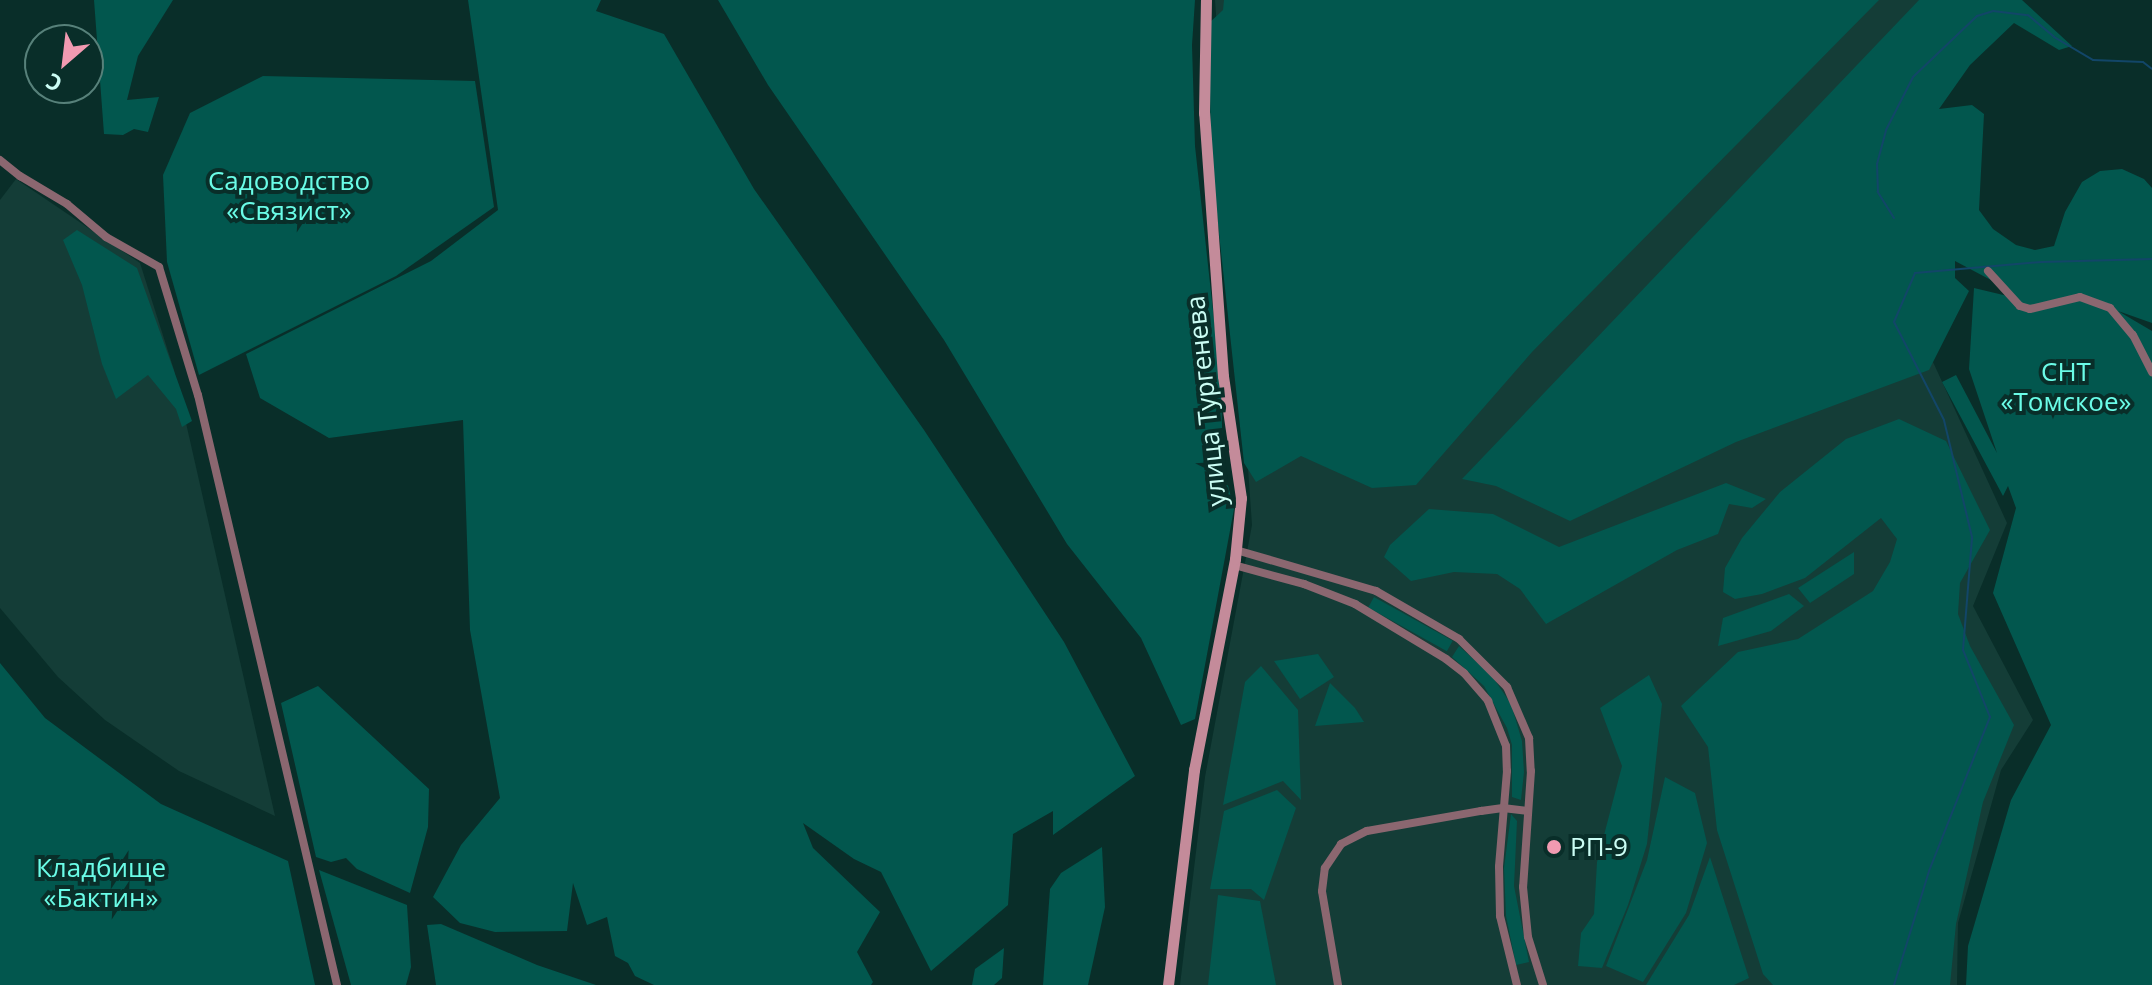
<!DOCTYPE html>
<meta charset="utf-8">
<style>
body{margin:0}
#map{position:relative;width:2152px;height:985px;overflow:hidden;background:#092e29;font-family:"Open Sans",sans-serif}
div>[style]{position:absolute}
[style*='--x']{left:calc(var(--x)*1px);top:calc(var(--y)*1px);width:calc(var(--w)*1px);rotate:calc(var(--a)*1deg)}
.built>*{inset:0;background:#143d37}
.green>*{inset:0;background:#02574e;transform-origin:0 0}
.stream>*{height:2px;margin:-1px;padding:0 1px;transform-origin:1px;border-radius:1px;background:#124668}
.street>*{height:8px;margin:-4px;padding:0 4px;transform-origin:4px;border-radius:4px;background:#8b6770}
.secondary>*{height:11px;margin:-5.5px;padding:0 5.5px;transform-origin:5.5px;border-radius:5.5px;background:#c48b9a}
.dots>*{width:22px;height:22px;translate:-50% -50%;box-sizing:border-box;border:4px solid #092e29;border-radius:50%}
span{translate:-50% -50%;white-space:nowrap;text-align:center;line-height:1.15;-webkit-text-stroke:8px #092e29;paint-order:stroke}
.park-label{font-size:26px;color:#6afce7}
.street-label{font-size:26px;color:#cbfdf4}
.poi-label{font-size:26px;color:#cbfdf4}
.left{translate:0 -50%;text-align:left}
.north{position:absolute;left:24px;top:24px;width:80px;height:80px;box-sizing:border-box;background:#092e29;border:2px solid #57817a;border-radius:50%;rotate:208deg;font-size:22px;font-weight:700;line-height:32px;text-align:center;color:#cbfdf4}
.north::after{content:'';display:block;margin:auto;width:28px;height:36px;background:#f19ab1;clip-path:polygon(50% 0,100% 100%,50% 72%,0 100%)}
</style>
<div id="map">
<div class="built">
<div style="clip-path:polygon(1215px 0,1930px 0,1933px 362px,2007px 523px,1973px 606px,2033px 720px,2001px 770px,1958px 923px,1957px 985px,1180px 985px,1205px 777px,1252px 525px)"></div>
<div style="clip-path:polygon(16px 179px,140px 263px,174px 370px,275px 816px,179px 771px,105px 720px,58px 677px,0 608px,0 200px)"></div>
</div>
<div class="green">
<div style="clip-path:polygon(94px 0,173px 0,138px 56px,127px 100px,159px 97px,148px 132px,134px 129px,123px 135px,104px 134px)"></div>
<div style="clip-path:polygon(468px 0,601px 0,596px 11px,664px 34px,754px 189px,924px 430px,1064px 642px,1135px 776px,1053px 835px,1053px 811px,1013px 834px,1008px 905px,931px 971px,881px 872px,854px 859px,803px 823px,813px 848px,880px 912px,857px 952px,873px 982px,871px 985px,654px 985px,635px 976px,628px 963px,615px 956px,607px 917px,587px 925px,573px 883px,567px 931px,495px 932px,460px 923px,433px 897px,461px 845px,500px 798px,470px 630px,463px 420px,329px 438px,260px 398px,246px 354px,431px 261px,498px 210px)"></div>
<div style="clip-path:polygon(718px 0,1195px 0,1192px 45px,1195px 146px,1221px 384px,1223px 466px,1234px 509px,1195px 719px,1181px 725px,1141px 638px,1067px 544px,944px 340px,768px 85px)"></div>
<div style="clip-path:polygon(1224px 0,1879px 0,1532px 352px,1416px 485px,1372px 488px,1301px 456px,1256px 482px,1244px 463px,1211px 160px,1209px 23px,1223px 10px)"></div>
<div style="clip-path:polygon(1919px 0,2022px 0,2072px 46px,2059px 50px,2014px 23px,1970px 65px,1939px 109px,1972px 105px,1984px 114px,1979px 210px,1993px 229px,2016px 245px,2035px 250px,2054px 246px,2065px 212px,2082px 182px,2100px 171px,2122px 169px,2144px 179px,2152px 188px,2152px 323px,2118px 311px,2152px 331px,2152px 985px,1966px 985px,1968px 946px,2011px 800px,2051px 725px,1993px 593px,2016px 508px,2008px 486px,2003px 496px,1942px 382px,1956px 375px,1997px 453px,1969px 369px,1974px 288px,2016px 298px,2004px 287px,1955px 261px,1955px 278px,1969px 291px,1929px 370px,1736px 442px,1570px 521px,1496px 486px,1462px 479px)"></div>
<div style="clip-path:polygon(263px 76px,475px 81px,494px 207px,396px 276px,199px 375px,167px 262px,163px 175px,190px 113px)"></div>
<div style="clip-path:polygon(77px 230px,137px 268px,192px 421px,182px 427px,176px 409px,148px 375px,116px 399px,102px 364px,82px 285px,63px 240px)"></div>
<div style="clip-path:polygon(1899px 419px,1946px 441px,1990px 530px,1960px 583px,1958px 614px,1970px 646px,2014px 725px,1983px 802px,1956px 924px,1950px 985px,1773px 985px,1763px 974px,1717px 830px,1708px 747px,1681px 706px,1738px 652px,1798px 639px,1873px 591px,1890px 562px,1897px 539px,1881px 518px,1805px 578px,1762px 594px,1735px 599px,1723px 592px,1725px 568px,1742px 538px,1780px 492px,1846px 439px)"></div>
<div style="clip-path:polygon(1726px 483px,1766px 499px,1752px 508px,1729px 504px,1718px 534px,1677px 550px,1546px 624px,1520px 589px,1497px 574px,1454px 572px,1411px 581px,1384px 557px,1390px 545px,1429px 509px,1493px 514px,1559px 547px)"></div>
<div style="clip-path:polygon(1854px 552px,1854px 574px,1810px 603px,1798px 588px)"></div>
<div style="clip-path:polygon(1789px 594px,1804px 606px,1771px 631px,1718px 646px,1723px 618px)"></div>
<div style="left:1374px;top:597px;width:90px;height:12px;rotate:29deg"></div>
<div style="clip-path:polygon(1459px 646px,1492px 676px,1511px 704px,1522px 741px,1524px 772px,1521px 800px,1512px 797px,1512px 745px,1507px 728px,1484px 686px,1452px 657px)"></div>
<div style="clip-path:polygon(1318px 654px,1334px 677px,1300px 699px,1274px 661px)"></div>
<div style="clip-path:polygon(0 663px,45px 718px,161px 804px,288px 861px,315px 985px,0 985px)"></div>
<div style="clip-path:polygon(1261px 666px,1298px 710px,1301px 800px,1283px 781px,1223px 805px,1245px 682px)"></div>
<div style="clip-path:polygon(1649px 675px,1662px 704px,1647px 844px,1628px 905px,1602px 968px,1578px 966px,1581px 933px,1594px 914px,1597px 862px,1622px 766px,1600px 708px)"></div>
<div style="clip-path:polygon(1330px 683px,1355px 708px,1364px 722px,1315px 726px)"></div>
<div style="clip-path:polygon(318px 686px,429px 789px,428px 827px,410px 893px,357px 869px,346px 858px,331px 862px,316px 857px,281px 703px)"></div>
<div style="clip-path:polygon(1665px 777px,1695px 793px,1707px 843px,1686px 913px,1643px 982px,1606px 966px,1647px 860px)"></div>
<div style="clip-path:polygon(1277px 790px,1296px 808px,1264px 900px,1251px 889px,1210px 889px,1224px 811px)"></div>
<div style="clip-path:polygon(1511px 814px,1517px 821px,1514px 886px,1529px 962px,1516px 965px,1506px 916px,1504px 868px)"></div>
<div style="clip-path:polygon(1102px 847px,1105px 907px,1088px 985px,1043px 985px,1050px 889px,1061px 873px)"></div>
<div style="clip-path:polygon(1710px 857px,1749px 978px,1734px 985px,1646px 985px,1689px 915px)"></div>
<div style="clip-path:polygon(319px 870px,407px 905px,411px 967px,406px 985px,351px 985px)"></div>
<div style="clip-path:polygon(1218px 895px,1260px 901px,1276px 985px,1208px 985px)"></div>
<div style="clip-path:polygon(441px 924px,537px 965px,596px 985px,436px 985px,427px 925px)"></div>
<div style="clip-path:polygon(1004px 948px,1002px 978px,994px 985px,972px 985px,975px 969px)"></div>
</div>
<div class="stream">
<div style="--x:1894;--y:218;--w:31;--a:-122"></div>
<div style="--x:1878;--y:192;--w:28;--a:-92"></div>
<div style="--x:1877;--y:164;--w:35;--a:-75"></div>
<div style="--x:1886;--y:130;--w:59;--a:-63"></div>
<div style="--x:1913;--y:77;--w:88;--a:-43.6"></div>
<div style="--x:1977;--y:16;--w:17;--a:-17"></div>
<div style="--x:1993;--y:11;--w:35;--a:7"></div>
<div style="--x:2028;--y:15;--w:34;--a:40"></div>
<div style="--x:2054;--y:37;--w:45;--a:30.5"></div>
<div style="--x:2093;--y:60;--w:50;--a:2.3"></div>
<div style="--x:2143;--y:62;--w:11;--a:38"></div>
<div style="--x:1894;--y:985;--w:119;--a:-72.9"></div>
<div style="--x:1929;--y:871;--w:166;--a:-68.4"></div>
<div style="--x:1990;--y:717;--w:72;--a:-111.9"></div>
<div style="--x:1963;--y:650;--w:113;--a:-85.4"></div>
<div style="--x:1972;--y:537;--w:120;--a:-103.5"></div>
<div style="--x:1944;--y:420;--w:110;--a:-117"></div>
<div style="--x:1894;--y:322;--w:53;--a:-66.8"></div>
<div style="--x:1915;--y:273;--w:127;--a:-5"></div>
<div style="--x:2042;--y:262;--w:110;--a:-1.6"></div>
</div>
<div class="street">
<div style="--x:0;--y:160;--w:26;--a:39"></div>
<div style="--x:20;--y:176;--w:55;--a:30.8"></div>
<div style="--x:67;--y:204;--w:51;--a:40.2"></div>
<div style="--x:106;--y:237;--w:61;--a:29.5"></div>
<div style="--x:159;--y:267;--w:134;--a:73.1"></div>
<div style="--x:198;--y:395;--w:606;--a:76.74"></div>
<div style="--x:1988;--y:271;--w:47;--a:47.6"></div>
<div style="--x:2020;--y:306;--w:10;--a:17"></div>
<div style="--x:2030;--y:309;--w:51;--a:-13.5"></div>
<div style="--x:2080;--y:297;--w:32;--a:20"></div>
<div style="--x:2110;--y:308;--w:35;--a:50"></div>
<div style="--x:2133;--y:335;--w:42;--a:62.8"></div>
<div style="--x:1236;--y:550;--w:146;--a:16.3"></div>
<div style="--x:1376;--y:591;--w:96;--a:30"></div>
<div style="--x:1459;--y:639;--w:68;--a:45"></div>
<div style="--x:1507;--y:687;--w:56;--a:66.7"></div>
<div style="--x:1529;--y:738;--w:33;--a:87"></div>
<div style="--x:1531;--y:771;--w:116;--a:93.9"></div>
<div style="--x:1523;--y:887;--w:50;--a:84.3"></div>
<div style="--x:1528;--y:937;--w:50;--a:72.6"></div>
<div style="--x:1234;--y:565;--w:73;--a:15.2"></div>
<div style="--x:1304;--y:584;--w:55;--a:21.4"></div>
<div style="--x:1355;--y:604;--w:106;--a:31.1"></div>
<div style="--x:1446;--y:659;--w:23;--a:38"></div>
<div style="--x:1464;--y:673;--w:37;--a:49"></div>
<div style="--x:1488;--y:701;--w:48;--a:68.2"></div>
<div style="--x:1506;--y:746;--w:25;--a:88"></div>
<div style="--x:1507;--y:771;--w:96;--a:94.8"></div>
<div style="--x:1499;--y:867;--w:49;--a:88.8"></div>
<div style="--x:1500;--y:916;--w:71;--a:76.2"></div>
<div style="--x:1338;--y:985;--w:95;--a:-99.7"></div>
<div style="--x:1322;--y:891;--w:23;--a:-83"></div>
<div style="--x:1325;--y:868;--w:29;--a:-56"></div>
<div style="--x:1341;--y:844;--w:29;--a:-27"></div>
<div style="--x:1367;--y:831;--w:116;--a:-10"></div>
<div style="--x:1481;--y:811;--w:22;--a:-8"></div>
<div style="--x:1503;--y:808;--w:25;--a:7"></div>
</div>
<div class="secondary">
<div style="--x:1168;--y:985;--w:217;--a:-83.1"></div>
<div style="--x:1194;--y:770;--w:215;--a:-79"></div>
<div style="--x:1235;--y:559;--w:61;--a:-84.4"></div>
<div style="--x:1241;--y:498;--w:123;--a:-98.4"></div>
<div style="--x:1223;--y:376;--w:264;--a:-94.1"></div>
<div style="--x:1204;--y:113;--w:113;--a:-89"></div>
</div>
<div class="dots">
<div style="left:1554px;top:847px;background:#f19ab1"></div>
</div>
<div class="park-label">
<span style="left:289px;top:196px">Садоводство<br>«Связист»</span>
<span style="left:2066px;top:387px">СНТ<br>«Томское»</span>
<span style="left:101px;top:883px">Кладбище<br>«Бактин»</span>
</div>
<div class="street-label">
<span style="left:1206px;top:401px;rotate:-96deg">улица Тургенева</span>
</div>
<div class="poi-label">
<span class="left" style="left:1570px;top:847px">РП-9</span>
</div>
<div class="north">С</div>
</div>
